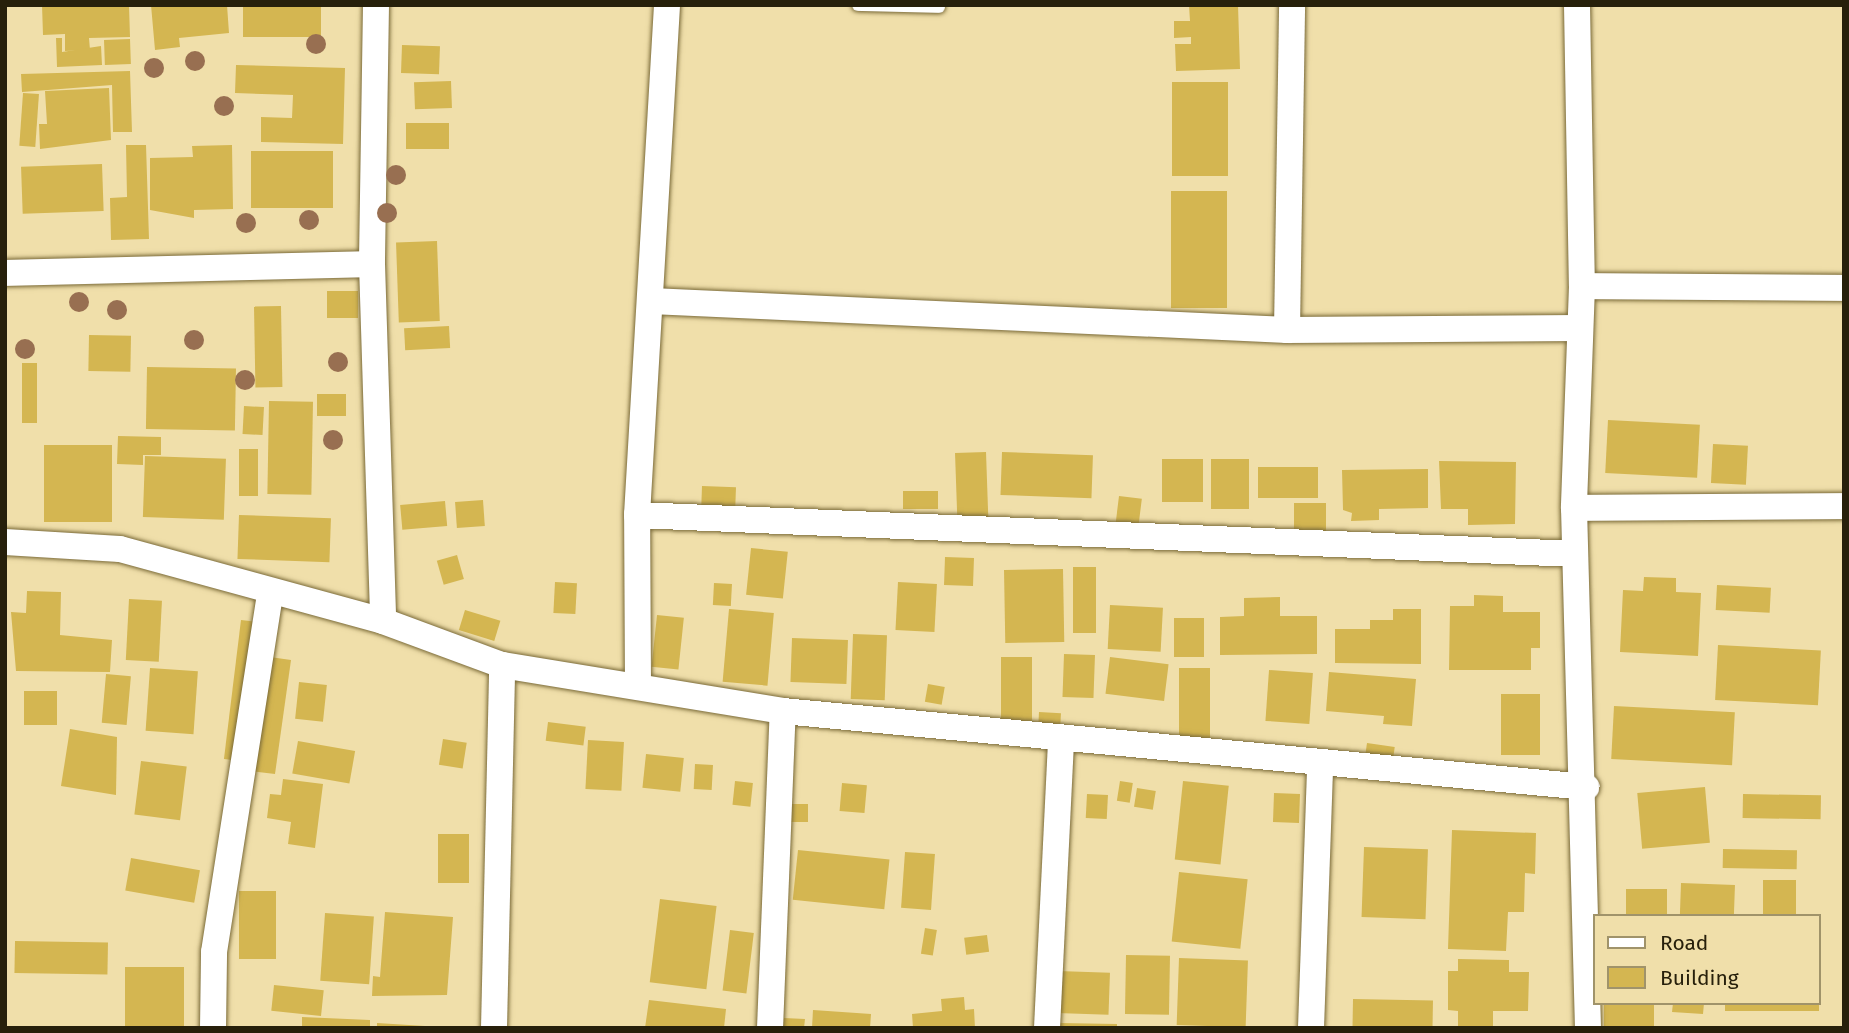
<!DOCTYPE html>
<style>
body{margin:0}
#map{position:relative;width:1849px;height:1033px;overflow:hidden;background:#f0dfaa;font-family:"Fira Sans",sans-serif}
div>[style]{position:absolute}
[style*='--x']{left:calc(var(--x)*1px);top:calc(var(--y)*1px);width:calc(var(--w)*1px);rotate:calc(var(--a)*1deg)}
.building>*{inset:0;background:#d4b651;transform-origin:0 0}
.roads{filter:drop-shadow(0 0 2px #7a6a38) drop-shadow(0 0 2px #7a6a38)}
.lane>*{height:12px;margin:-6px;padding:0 6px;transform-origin:6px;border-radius:6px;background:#fff}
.street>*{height:26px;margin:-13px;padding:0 13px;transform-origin:13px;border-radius:13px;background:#fff}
.trees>*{width:20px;height:20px;margin:-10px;border-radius:50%;background:#986f51}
span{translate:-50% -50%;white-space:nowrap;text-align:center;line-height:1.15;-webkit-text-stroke:5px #f0dfaa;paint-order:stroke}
.frame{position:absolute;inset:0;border:7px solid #27200b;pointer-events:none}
.legend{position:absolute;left:1593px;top:914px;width:228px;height:91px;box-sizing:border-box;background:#f0dfaa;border:2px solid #a0936a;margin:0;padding:9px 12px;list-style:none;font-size:21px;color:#27200b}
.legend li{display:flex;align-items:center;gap:14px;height:35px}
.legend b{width:35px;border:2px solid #a0936a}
</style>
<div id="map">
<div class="building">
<div style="clip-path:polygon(42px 5px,129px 5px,130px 37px,89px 38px,90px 50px,65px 51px,65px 34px,43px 35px)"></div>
<div style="clip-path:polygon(151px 5px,227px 5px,229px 33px,179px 38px,180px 47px,155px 50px)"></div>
<div style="left:243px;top:5px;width:78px;height:32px"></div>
<div style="clip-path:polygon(1189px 5px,1238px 5px,1240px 69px,1176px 71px,1175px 44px,1191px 44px,1191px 37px,1174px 38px,1174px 21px,1190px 21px)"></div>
<div style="clip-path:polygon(56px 38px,62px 38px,62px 52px,101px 46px,102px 65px,57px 67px)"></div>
<div style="left:130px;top:39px;width:25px;height:26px;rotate:88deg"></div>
<div style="left:402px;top:45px;width:38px;height:28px;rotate:2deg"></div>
<div style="clip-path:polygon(236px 65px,345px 68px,343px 144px,261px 142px,261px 117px,292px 118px,293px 95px,235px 93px)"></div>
<div style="clip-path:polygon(130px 71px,132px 132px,113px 132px,112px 85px,22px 92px,21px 74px)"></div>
<div style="left:451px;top:81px;width:27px;height:37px;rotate:88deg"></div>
<div style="left:1172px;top:82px;width:56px;height:94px"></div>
<div style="clip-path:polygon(109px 88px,111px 140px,40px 149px,39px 124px,47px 124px,45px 91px)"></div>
<div style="left:23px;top:93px;width:16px;height:53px;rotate:4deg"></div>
<div style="left:449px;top:123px;width:26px;height:43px;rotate:90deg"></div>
<div style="clip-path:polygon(126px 145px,146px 145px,149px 239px,111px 240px,110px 198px,127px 197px)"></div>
<div style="clip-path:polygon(232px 145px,233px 209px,194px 210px,194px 218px,150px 210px,150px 158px,193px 157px,192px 146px)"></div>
<div style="left:333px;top:151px;width:57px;height:82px;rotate:90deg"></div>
<div style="left:102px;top:164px;width:47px;height:81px;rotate:88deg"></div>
<div style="left:1171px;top:191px;width:56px;height:117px"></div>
<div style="left:437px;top:241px;width:80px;height:41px;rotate:88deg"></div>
<div style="left:327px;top:291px;width:31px;height:27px"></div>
<div style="left:281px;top:306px;width:81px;height:27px;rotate:89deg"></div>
<div style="left:449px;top:326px;width:22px;height:45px;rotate:87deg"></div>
<div style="left:89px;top:335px;width:42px;height:36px;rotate:1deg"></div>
<div style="left:22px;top:363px;width:15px;height:60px"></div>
<div style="left:147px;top:367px;width:89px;height:62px;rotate:1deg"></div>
<div style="left:317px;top:394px;width:29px;height:22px"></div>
<div style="left:269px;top:401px;width:44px;height:93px;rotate:1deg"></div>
<div style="left:244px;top:406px;width:20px;height:28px;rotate:3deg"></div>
<div style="left:1608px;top:420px;width:92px;height:53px;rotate:3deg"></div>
<div style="clip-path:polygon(118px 436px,161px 437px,161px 455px,143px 455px,143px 465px,117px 464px)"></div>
<div style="left:1713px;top:444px;width:35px;height:39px;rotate:3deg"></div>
<div style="left:44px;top:445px;width:68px;height:77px"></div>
<div style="left:239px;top:449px;width:19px;height:47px"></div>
<div style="left:986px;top:452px;width:65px;height:31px;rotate:88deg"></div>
<div style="left:1002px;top:452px;width:91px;height:43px;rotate:2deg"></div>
<div style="left:145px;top:456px;width:81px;height:61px;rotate:2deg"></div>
<div style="left:1162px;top:459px;width:41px;height:43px"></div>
<div style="left:1211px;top:459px;width:38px;height:50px"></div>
<div style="clip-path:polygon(1439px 461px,1516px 462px,1515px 524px,1468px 525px,1468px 509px,1441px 509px)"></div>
<div style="left:1318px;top:467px;width:31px;height:60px;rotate:90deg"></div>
<div style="clip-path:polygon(1428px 469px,1428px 508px,1379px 509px,1379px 520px,1351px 521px,1352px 513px,1343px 510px,1342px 470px)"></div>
<div style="left:702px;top:486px;width:34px;height:25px;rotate:2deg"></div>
<div style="left:903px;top:491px;width:35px;height:18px"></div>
<div style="left:1119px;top:496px;width:23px;height:37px;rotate:7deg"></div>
<div style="left:483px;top:500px;width:26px;height:28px;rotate:86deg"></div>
<div style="left:445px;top:501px;width:25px;height:45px;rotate:85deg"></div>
<div style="left:1294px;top:503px;width:32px;height:38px"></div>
<div style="left:239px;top:515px;width:92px;height:44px;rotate:2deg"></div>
<div style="left:751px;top:548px;width:37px;height:47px;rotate:6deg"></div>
<div style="left:457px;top:555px;width:25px;height:21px;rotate:74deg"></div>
<div style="left:945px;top:557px;width:29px;height:28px;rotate:2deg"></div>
<div style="left:1073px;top:567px;width:23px;height:66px"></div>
<div style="left:1063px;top:569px;width:73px;height:59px;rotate:89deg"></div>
<div style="clip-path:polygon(1644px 577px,1676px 578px,1676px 592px,1701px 593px,1698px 656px,1620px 652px,1623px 590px,1643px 591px)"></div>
<div style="left:555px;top:582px;width:22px;height:31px;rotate:3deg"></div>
<div style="left:898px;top:582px;width:39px;height:48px;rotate:3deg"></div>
<div style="left:714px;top:583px;width:18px;height:22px;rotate:3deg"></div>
<div style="left:1717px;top:585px;width:54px;height:25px;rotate:3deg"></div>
<div style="clip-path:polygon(27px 591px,61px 592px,60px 635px,112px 640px,110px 672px,16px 671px,11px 612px,26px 613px)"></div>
<div style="clip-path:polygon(1474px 595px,1503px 596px,1503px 612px,1540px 612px,1540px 648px,1531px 648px,1531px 670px,1449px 670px,1450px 606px,1474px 606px)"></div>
<div style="clip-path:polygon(1280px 597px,1280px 616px,1317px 616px,1317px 654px,1220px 655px,1220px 617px,1244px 616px,1244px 598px)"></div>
<div style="left:129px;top:599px;width:33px;height:61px;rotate:3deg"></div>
<div style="left:1110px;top:605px;width:53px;height:44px;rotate:3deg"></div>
<div style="left:729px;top:609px;width:45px;height:73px;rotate:5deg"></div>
<div style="clip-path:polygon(1393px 609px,1421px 609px,1421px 664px,1335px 663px,1335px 629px,1370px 629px,1370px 620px,1393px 620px)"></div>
<div style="left:465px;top:610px;width:37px;height:21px;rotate:17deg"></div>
<div style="left:657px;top:615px;width:27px;height:52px;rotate:6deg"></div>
<div style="left:1174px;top:618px;width:30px;height:39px"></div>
<div style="left:241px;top:620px;width:17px;height:140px;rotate:7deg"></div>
<div style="left:853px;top:634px;width:34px;height:65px;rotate:2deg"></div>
<div style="left:792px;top:638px;width:56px;height:44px;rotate:2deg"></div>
<div style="left:1718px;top:645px;width:103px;height:55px;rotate:3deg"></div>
<div style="left:1064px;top:654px;width:31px;height:43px;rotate:2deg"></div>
<div style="clip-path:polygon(270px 657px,291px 660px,275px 774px,250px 771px)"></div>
<div style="left:1001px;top:657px;width:31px;height:68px"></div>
<div style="left:1110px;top:657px;width:59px;height:37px;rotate:7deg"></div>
<div style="left:150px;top:668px;width:48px;height:63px;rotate:4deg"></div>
<div style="left:1179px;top:668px;width:31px;height:73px"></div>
<div style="left:1269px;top:670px;width:44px;height:51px;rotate:4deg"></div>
<div style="clip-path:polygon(1329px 672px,1416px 679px,1412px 726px,1383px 724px,1384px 716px,1326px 711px)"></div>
<div style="left:106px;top:674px;width:25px;height:49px;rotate:5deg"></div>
<div style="left:299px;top:682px;width:28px;height:37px;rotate:6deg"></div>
<div style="left:928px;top:684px;width:17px;height:18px;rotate:10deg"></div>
<div style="left:24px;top:691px;width:33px;height:34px"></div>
<div style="left:1501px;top:694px;width:39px;height:61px"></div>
<div style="left:1614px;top:706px;width:121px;height:53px;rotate:3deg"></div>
<div style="left:1039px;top:712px;width:22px;height:21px;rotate:3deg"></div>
<div style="left:548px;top:722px;width:38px;height:19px;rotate:7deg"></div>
<div style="clip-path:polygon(70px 729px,117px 737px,116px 795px,61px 786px)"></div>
<div style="left:443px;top:739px;width:24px;height:26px;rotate:9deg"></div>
<div style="left:588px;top:740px;width:36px;height:49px;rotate:3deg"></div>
<div style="left:298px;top:741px;width:58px;height:33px;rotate:10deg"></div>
<div style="left:1367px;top:743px;width:28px;height:18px;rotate:8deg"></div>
<div style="left:646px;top:754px;width:38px;height:34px;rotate:6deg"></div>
<div style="left:141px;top:761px;width:46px;height:54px;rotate:7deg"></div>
<div style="left:695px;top:764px;width:18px;height:25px;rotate:3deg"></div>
<div style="clip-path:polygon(283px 779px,323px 784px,315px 848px,288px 844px,291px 822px,267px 818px,270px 794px,281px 795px)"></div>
<div style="left:735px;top:781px;width:18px;height:24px;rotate:6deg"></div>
<div style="left:1120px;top:781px;width:13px;height:20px;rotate:9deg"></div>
<div style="left:1183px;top:781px;width:46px;height:79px;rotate:6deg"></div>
<div style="left:842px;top:783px;width:25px;height:28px;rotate:5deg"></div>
<div style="left:1705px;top:787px;width:56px;height:68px;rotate:85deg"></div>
<div style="left:1137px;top:788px;width:19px;height:19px;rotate:9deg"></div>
<div style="left:1274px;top:793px;width:26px;height:29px;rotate:2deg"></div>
<div style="left:1087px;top:794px;width:21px;height:24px;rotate:3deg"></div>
<div style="left:1743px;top:794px;width:78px;height:24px;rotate:1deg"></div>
<div style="left:786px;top:804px;width:22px;height:18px"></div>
<div style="clip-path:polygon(1452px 830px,1536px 833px,1535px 874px,1525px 873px,1524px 912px,1508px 912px,1506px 951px,1448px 949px)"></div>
<div style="left:438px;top:834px;width:31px;height:49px"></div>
<div style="left:1364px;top:847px;width:64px;height:70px;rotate:2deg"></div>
<div style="left:1723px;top:849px;width:74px;height:19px;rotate:1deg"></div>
<div style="left:798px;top:850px;width:92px;height:50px;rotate:6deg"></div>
<div style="left:905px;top:852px;width:30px;height:56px;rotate:4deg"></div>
<div style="left:131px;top:858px;width:70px;height:33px;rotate:10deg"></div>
<div style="left:1179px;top:872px;width:69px;height:70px;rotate:6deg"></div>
<div style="left:1763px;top:880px;width:33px;height:36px"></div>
<div style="left:1681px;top:883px;width:54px;height:33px;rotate:2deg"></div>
<div style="left:1626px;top:889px;width:41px;height:27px"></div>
<div style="left:239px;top:891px;width:37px;height:68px"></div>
<div style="left:660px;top:899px;width:57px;height:84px;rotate:7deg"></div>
<div style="clip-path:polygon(385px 912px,453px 917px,447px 995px,372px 996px,373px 976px,380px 977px)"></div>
<div style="left:325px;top:913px;width:49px;height:68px;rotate:4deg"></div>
<div style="left:925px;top:928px;width:12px;height:26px;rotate:9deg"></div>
<div style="left:730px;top:930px;width:24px;height:61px;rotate:7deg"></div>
<div style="left:987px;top:935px;width:17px;height:23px;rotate:83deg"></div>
<div style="left:15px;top:941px;width:93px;height:32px;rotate:1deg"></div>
<div style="left:1126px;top:955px;width:44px;height:59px;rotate:1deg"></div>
<div style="left:1179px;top:958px;width:69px;height:67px;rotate:2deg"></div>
<div style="clip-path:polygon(1458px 959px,1509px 960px,1509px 972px,1529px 972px,1528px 1011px,1493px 1011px,1493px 1026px,1458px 1026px,1458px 1011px,1448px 1010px,1448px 971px,1458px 971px)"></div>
<div style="left:125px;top:967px;width:59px;height:61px"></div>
<div style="left:1058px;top:971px;width:52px;height:42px;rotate:2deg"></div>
<div style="left:274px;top:985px;width:50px;height:26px;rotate:6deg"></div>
<div style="clip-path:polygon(964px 997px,965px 1010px,974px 1009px,975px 1028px,913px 1028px,912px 1014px,942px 1011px,941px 999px)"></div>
<div style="left:1353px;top:999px;width:80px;height:29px;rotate:1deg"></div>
<div style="clip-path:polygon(649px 1000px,726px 1009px,724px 1028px,645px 1028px)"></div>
<div style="left:1604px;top:1003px;width:50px;height:25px"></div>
<div style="clip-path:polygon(1673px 1003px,1704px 1003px,1703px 1014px,1672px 1012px)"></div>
<div style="left:1725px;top:1003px;width:94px;height:8px"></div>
<div style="clip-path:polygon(813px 1010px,871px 1014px,870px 1028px,812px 1028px)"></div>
<div style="clip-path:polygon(302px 1017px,370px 1020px,370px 1028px,302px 1028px)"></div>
<div style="clip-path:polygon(784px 1018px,805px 1019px,804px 1028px,783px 1028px)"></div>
<div style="clip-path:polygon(377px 1023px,425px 1026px,425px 1028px,377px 1028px)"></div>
<div style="clip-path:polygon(1059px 1023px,1117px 1024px,1117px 1028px,1059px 1028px)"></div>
</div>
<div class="roads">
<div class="lane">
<div style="--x:858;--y:5;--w:81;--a:1.4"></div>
</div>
<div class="street">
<div style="--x:376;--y:5;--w:259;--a:90.9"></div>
<div style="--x:372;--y:264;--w:357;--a:88.2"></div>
<div style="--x:1577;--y:5;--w:281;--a:89"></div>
<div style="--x:1582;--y:286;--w:222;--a:92.1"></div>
<div style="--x:1574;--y:508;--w:520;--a:88.46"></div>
<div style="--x:5;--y:273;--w:367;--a:-1.4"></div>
<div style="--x:1582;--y:286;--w:262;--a:0.4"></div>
<div style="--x:651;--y:301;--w:637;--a:2.61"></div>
<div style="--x:1287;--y:330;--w:292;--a:-0.4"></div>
<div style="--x:1287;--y:330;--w:325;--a:-89.1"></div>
<div style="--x:1574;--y:508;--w:270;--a:-0.4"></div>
<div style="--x:637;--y:515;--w:939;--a:2.38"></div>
<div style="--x:5;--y:542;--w:115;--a:3.5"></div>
<div style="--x:120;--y:549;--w:273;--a:15.3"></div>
<div style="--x:383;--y:621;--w:127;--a:20.3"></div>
<div style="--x:502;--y:665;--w:285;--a:9.3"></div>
<div style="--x:783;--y:711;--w:807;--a:5.41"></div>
<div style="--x:638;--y:686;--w:171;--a:-90.3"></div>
<div style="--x:637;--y:515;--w:511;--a:-86.63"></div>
<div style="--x:213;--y:1028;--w:76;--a:-89.2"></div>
<div style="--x:214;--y:952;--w:363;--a:-81.1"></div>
<div style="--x:494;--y:1028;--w:363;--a:-88.7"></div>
<div style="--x:770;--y:1028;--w:317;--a:-87.7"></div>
<div style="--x:1047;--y:1028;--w:288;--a:-87.2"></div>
<div style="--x:1311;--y:1028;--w:261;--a:-88"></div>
</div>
</div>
<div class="trees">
<div style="left:316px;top:44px"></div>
<div style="left:195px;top:61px"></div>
<div style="left:154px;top:68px"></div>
<div style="left:224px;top:106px"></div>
<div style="left:396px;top:175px"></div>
<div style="left:387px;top:213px"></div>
<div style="left:309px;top:220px"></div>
<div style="left:246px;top:223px"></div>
<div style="left:79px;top:302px"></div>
<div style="left:117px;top:310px"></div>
<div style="left:194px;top:340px"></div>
<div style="left:25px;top:349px"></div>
<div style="left:338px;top:362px"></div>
<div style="left:245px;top:380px"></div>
<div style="left:333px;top:440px"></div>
</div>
<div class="frame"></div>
<ul class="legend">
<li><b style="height:9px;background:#fff"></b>Road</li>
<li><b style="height:19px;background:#d4b651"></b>Building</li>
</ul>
</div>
